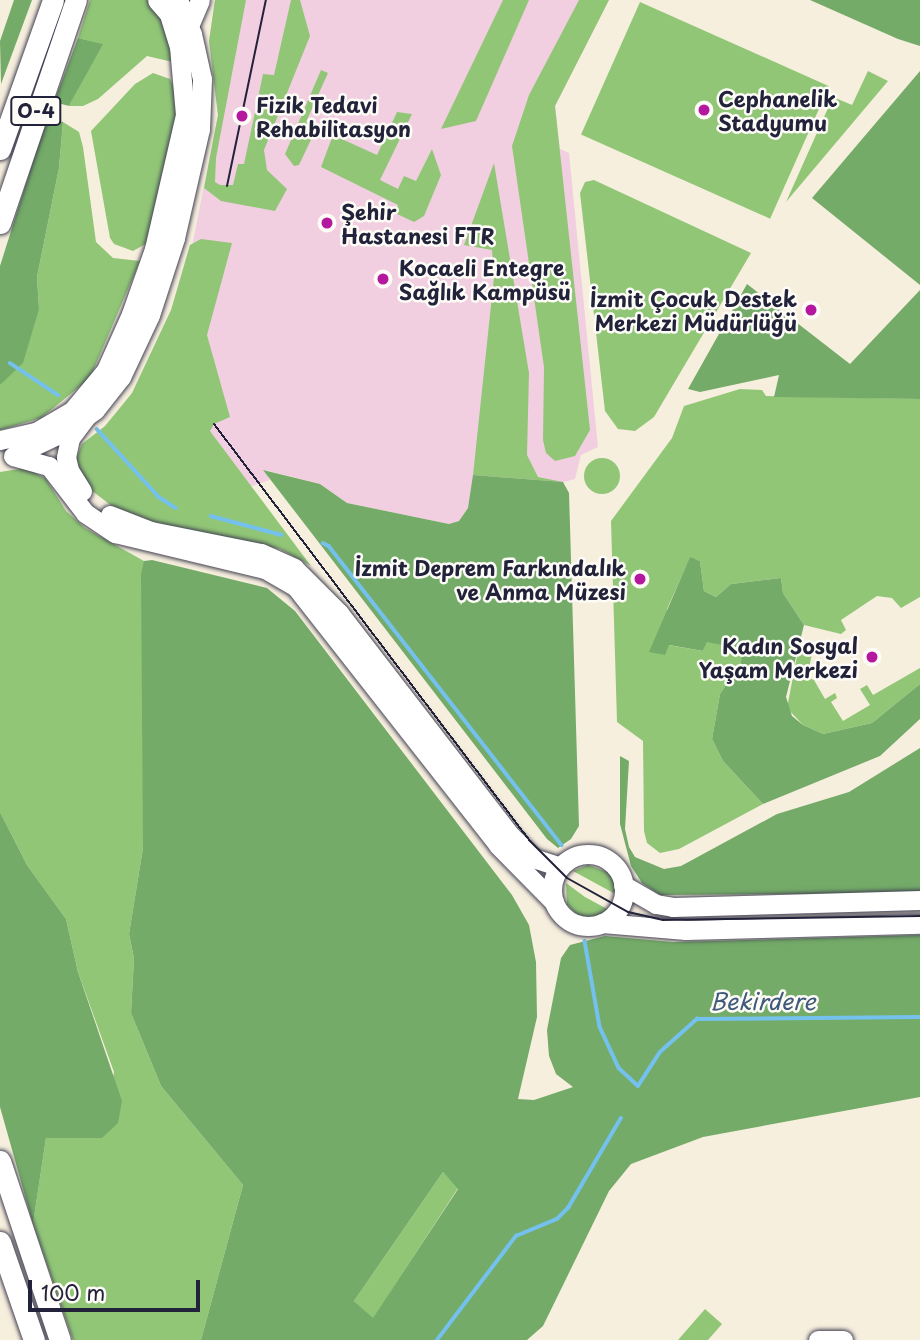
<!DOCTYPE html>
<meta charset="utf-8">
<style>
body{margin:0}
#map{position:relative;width:920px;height:1340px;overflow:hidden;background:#f7efde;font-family:"Playpen Sans",sans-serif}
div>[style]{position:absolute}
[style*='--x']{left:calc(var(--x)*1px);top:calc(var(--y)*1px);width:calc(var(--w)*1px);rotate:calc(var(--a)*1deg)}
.built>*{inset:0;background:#f2cfe0}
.green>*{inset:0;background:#91c677;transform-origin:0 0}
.round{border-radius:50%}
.forest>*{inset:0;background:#74ab68}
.stream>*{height:3.5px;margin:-1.75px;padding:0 1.75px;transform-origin:1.75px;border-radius:1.75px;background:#74c1ee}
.roads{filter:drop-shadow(0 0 2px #424153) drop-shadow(0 0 2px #424153)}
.major>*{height:19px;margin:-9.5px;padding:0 9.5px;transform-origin:9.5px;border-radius:9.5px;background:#fff}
.major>.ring{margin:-9.5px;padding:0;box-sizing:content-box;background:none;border:19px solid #fff;border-radius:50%}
.highway>*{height:21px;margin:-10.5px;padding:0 10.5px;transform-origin:10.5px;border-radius:10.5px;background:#fff}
.tram>*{height:2px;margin:-1px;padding:0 1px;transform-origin:1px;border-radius:1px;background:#22223b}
.dots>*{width:19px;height:19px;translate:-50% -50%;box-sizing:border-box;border:4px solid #fdfcf7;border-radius:50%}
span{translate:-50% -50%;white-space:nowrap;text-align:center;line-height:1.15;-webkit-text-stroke:5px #fdfcf7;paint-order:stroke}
.shield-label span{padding:2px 5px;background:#fdfcf7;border:2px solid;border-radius:5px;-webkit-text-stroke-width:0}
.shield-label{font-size:19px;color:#22223b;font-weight:700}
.poi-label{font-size:21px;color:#22223b;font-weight:700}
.left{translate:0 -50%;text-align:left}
.right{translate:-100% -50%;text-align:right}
.water-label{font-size:23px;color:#3f5a7a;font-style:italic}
.scale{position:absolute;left:28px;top:1280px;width:172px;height:32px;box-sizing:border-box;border:4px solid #22223b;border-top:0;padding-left:9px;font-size:21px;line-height:24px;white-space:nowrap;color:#22223b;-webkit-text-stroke:5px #fdfcf7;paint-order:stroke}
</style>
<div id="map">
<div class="built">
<div style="clip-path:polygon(215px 0,609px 0,555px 106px,560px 149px,569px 153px,598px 447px,581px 455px,575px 479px,468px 508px,459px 521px,449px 524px,347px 503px,320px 484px,265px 470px,270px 480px,246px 488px,196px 427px,178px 317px,218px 115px,209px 41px)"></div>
</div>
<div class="green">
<div style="clip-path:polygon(90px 0,150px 0,159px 10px,177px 63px,147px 56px,98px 99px,83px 106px,69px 106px,102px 44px,78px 38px)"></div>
<div style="clip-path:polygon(215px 0,246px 0,216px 158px,215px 182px,220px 185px,233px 185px,238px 164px,244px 164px,263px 74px,274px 75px,291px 0,300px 0,310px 36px,264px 150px,267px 170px,287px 189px,275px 211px,221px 201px,204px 188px,218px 115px,209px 41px)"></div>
<div style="clip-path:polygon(503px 0,529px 0,476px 121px,441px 129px)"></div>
<div style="clip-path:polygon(579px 0,609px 0,555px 106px,590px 430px,575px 456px,555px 461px,546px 453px,543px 440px,544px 367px,512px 146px,529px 95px)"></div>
<div style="left:640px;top:2px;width:207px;height:145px;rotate:24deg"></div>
<div style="clip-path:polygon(321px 70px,328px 73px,306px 122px,317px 127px,299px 165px,294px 166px,285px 154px)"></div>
<div style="clip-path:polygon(868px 71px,888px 81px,786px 202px,833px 97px,852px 105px)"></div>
<div style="clip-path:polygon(153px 73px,170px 79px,180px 102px,151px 241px,133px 251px,114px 244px,110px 238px,91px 131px,135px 84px)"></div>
<div style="clip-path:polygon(397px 112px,412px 114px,380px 180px,398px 189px,404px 176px,416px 181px,432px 149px,441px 175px,424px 216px,414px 222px,395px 213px,398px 205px,321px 167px,333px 135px,377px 155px)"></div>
<div style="clip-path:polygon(63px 122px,79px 132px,83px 147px,96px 242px,113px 258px,140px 261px,90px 378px,41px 418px,0 430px,0 385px,39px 309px,37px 277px,59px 168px)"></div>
<div style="clip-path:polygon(494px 163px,529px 373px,527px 455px,538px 477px,563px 482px,473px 475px,494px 277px,492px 250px,464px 245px)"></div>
<div style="clip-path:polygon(594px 180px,751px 253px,654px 417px,635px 431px,618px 429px,605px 411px,580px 193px,585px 182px)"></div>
<div style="clip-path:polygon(201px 239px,232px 243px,207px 335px,230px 417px,214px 424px,210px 431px,311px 566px,280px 549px,126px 517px,91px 490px,75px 462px,82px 444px,105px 426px,132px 393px,171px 310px,190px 245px)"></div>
<div style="clip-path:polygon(740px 389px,762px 390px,766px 396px,920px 399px,920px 597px,901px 608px,892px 598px,877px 596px,841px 620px,846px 630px,841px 634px,804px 625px,783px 593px,781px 578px,731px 584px,716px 597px,704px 591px,700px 561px,690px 558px,667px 609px,668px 645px,703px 651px,707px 641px,742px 649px,741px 662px,720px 694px,712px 739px,723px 761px,763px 804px,679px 849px,660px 853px,647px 843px,644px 831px,643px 741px,617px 722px,611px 521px,672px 438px,684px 406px)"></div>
<div class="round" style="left:584px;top:458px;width:36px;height:36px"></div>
<div style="clip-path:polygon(26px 468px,46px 479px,66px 511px,85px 528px,144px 561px,143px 848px,129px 934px,134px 958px,131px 1013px,161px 1086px,243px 1185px,201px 1340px,73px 1340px,33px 1224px,46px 1138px,102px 1138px,114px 1072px,78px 972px,66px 919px,27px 865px,0 812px,0 472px)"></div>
<div style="clip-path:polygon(798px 651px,812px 654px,807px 677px,814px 680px,825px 699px,835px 693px,837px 698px,831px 702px,843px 721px,870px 705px,860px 689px,867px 685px,873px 695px,920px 668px,920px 684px,872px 723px,823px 734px,803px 725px,787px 708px)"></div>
<div style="clip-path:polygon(588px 865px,613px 874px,619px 896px,573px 871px)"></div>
<div style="clip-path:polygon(566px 883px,585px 897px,609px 910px,593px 918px,578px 915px,567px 905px)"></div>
<div style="clip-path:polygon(443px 1172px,458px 1188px,373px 1319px,354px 1301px)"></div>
<div style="clip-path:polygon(705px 1309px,722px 1324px,708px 1340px,678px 1340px)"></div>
</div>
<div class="forest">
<div style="clip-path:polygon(14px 0,32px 0,1px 84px,0 41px)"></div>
<div style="clip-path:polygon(810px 0,920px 0,920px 46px,898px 39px)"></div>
<div style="clip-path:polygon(78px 38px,103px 44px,69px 106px,54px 102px)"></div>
<div style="clip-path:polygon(920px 71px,920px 285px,812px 198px)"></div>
<div style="clip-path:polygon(47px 117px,63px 122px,59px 168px,37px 277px,39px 309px,23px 363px,0 385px,0 266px)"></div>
<div style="clip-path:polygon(747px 284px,850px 364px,920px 290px,920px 399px,774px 397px,779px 375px,700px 392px,688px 389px)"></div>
<div style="clip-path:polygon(263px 470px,320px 484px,347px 503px,449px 524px,459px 521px,468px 508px,473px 475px,563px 482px,569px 493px,579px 826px,571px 839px,558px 848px,547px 839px)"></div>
<div style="clip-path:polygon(690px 557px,700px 561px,704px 591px,716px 597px,731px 584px,781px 578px,783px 593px,804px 625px,786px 697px,792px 716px,803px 725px,823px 734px,872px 723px,920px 684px,920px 719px,880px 756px,763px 804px,723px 761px,712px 739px,720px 694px,741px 662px,742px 649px,707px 642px,703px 651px,669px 645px,665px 655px,649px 652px)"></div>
<div style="clip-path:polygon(evenodd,152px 560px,267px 588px,295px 611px,512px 895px,529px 925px,536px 962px,537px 1017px,518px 1099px,534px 1100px,573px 1087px,556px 1074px,549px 1056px,547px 1030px,561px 958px,570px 945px,605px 936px,673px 942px,920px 935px,920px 1097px,703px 1137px,631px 1164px,609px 1191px,543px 1326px,527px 1340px,201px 1340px,243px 1185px,161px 1086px,131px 1013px,134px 958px,129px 934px,143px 848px,141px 574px,144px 561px,152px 560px,443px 1172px,458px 1189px,373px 1318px,354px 1301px,443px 1172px)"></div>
<div style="clip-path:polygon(920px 748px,920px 893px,660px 895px,642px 883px,631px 866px,620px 824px,620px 756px,629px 761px,625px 829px,629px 847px,635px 857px,664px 869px,681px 866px,777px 814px,849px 792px)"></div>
<div style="clip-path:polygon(0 812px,27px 865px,66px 919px,78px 972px,122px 1101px,118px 1123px,102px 1138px,46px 1138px,33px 1224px,0 1107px)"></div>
</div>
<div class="stream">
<div style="--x:10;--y:363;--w:58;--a:33.7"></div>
<div style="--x:97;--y:429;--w:92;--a:47.6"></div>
<div style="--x:159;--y:497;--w:20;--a:33"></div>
<div style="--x:211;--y:516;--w:73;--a:15"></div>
<div style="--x:323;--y:543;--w:7;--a:27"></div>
<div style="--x:329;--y:546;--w:379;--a:52.1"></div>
<div style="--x:585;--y:941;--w:87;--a:80.1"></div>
<div style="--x:600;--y:1027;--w:45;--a:65.1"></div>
<div style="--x:619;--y:1068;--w:26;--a:43"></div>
<div style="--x:638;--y:1086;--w:40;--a:-57.1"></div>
<div style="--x:660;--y:1052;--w:50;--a:-41.7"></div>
<div style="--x:697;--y:1019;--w:223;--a:-0.5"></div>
<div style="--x:437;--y:1340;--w:131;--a:-52.8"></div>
<div style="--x:516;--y:1236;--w:44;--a:-22.5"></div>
<div style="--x:557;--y:1219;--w:16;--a:-45"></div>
<div style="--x:568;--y:1208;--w:104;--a:-59.5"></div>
</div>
<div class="roads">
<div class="major">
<div style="--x:189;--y:26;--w:28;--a:-67"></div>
<div style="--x:0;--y:440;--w:37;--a:-13"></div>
<div style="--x:36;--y:432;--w:42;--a:-30.3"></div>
<div style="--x:72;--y:411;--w:53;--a:-50.3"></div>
<div style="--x:106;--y:370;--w:61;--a:-65.9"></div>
<div style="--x:131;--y:314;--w:69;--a:-70.5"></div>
<div style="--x:154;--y:249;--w:138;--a:-77"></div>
<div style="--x:185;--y:115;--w:68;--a:-95"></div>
<div style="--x:179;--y:47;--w:34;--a:-107"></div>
<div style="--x:169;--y:14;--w:18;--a:-131"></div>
<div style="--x:15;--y:455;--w:59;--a:-25.3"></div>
<div style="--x:68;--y:430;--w:34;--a:-37"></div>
<div style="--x:95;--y:410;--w:42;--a:-51.8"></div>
<div style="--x:121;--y:377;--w:68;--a:-64.9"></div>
<div style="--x:150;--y:315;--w:81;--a:-72"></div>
<div style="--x:175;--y:238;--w:112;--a:-77.1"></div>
<div style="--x:200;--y:129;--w:50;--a:-87.7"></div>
<div style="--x:202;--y:79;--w:46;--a:-102.5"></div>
<div style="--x:192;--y:34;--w:37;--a:-112"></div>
<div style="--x:13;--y:456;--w:37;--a:16"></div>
<div style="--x:49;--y:466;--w:59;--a:52.5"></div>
<div style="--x:85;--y:513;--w:36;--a:34"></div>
<div style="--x:115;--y:533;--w:154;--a:13.5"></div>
<div style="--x:265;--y:569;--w:36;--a:30"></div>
<div style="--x:296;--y:587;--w:328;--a:51.9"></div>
<div style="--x:498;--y:845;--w:80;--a:45.5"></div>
<div style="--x:82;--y:491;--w:25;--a:-122"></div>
<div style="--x:69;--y:470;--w:13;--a:-103"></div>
<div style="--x:66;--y:457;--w:19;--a:-78"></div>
<div style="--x:70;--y:438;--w:25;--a:-53"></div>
<div style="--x:110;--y:515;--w:44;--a:21.3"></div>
<div style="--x:151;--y:531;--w:112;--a:11.3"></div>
<div style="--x:261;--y:553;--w:36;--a:24"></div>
<div style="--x:294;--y:568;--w:64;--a:45"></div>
<div style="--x:339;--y:613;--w:282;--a:52.4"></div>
<div style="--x:511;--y:836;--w:31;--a:45"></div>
<div style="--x:533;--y:858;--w:28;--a:18"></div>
<div class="ring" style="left:552px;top:854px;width:53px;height:53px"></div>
<div style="--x:623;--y:885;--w:38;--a:30"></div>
<div style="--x:656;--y:904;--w:17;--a:10"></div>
<div style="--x:673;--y:907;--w:247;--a:-1.6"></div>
<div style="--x:602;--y:923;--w:84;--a:4.8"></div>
<div style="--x:686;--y:930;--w:234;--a:-1.5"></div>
<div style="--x:818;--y:1340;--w:25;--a:0"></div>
</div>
<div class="highway">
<div style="--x:0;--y:149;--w:158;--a:-70.4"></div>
<div style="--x:0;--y:223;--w:236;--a:-71.2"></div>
<div style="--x:0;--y:1161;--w:189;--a:71.5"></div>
<div style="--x:0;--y:1242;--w:104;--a:70.9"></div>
</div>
</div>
<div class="tram">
<div style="--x:227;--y:186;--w:190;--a:-78.2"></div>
<div style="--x:214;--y:424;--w:523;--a:52.85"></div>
<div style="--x:530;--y:841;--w:52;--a:45"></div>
<div style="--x:567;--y:878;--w:70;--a:29.1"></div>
<div style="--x:628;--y:912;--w:36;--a:13"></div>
<div style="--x:663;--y:920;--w:257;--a:-0.9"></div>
</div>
<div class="dots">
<div style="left:704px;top:110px;background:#b5179e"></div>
<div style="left:242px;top:116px;background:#b5179e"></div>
<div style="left:327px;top:223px;background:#b5179e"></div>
<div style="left:383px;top:279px;background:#b5179e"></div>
<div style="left:811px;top:310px;background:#b5179e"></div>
<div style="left:640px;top:579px;background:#b5179e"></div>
<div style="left:872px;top:657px;background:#b5179e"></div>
</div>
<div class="shield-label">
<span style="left:36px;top:111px">O-4</span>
</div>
<div class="poi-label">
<span class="left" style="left:718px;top:110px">Cephanelik<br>Stadyumu</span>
<span class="left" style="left:256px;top:116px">Fizik Tedavi<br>Rehabilitasyon</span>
<span class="left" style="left:341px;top:223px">Şehir<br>Hastanesi FTR</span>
<span class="left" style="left:399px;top:279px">Kocaeli Entegre<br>Sağlık Kampüsü</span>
<span class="right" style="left:797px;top:310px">İzmit Çocuk Destek<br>Merkezi Müdürlüğü</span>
<span class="right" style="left:626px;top:579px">İzmit Deprem Farkındalık<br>ve Anma Müzesi</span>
<span class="right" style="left:858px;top:657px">Kadın Sosyal<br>Yaşam Merkezi</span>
</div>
<div class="water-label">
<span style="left:763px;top:1001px">Bekirdere</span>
</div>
<div class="scale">100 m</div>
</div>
